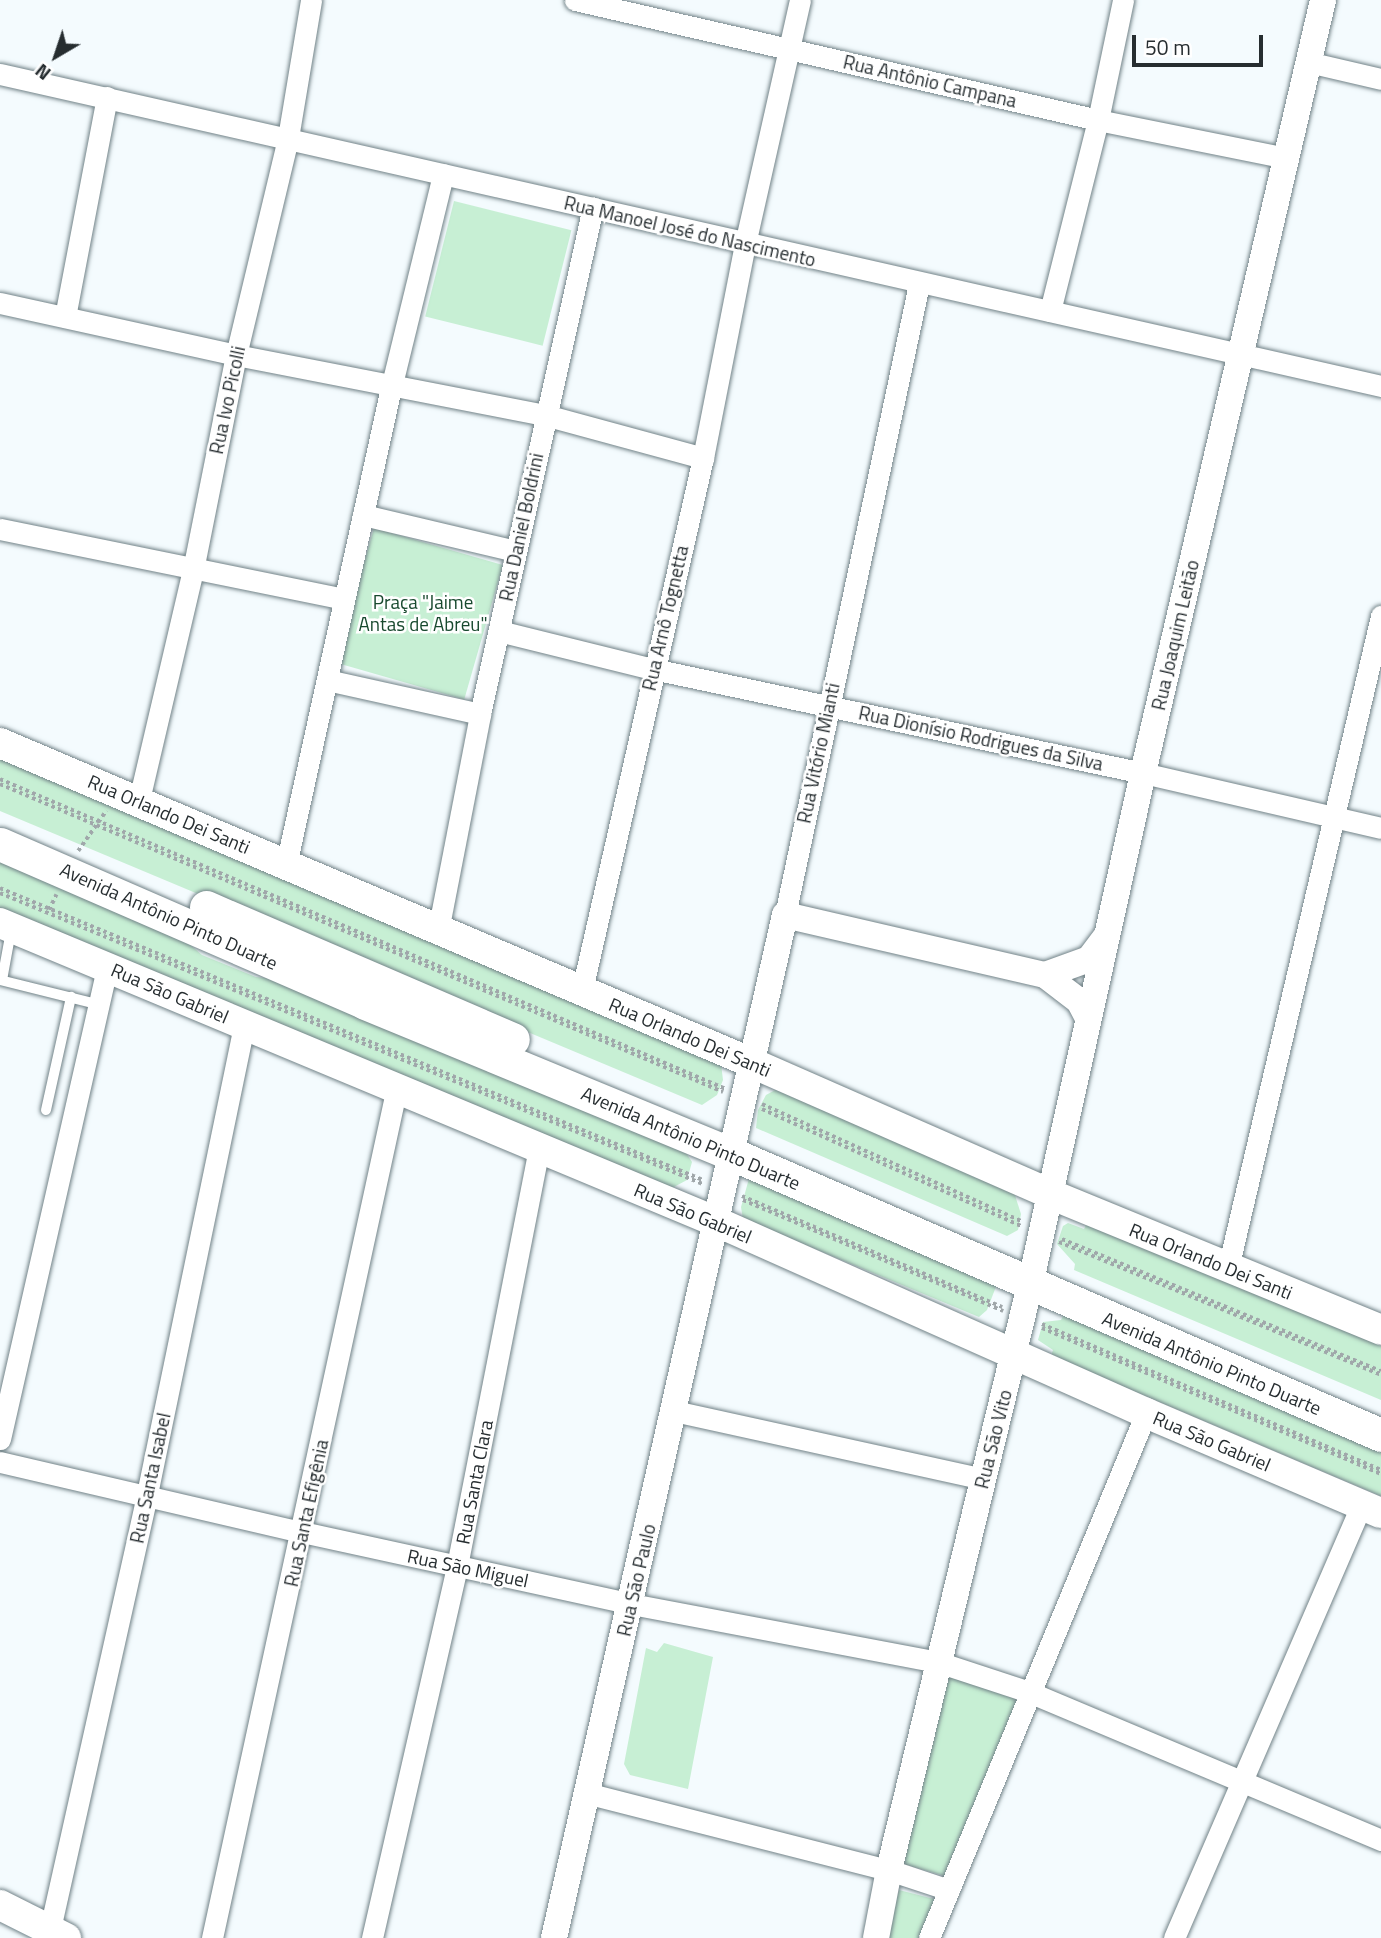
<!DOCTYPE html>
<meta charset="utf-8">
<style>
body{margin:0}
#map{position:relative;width:1381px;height:1938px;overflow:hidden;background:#f4fbfe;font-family:"Titillium Web",sans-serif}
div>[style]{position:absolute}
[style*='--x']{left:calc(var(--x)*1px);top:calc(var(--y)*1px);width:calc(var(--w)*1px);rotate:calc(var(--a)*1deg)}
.green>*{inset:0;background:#c7efd4;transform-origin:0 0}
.path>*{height:3.5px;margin-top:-1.75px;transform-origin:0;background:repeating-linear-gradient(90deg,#a0a7aa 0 3.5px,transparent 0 7px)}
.roads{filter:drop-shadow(0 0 2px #718287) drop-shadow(0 0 2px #718287)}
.service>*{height:10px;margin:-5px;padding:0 5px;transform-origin:5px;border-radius:5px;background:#fff}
.minor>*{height:21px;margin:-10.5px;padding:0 10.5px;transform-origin:10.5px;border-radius:10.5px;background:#fff}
.tertiary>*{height:26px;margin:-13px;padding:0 13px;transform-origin:13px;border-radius:13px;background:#fff}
.secondary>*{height:30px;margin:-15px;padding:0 15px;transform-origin:15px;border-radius:15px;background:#fff}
.primary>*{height:33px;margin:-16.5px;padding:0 16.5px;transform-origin:16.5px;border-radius:16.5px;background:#fff}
span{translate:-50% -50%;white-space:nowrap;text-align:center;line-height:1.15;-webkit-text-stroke:5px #fff;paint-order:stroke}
.street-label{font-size:19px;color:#262d30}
.park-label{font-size:19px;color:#18492e}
.north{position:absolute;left:21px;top:21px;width:70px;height:70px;-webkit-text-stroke:5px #fff;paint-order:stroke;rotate:219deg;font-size:19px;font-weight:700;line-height:28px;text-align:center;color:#262d30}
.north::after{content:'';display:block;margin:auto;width:24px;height:32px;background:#262d30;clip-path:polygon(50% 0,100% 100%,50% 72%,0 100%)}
.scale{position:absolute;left:1132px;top:35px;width:131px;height:32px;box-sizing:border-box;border:4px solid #262d30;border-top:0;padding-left:9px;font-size:21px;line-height:24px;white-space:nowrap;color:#262d30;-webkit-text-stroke:5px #fff;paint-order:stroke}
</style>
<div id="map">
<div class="green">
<div style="left:454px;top:201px;width:121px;height:119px;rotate:14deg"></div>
<div style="left:374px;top:528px;width:134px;height:140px;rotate:16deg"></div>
<div style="clip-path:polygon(0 758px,721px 1064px,723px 1080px,717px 1095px,702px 1105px,0 811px)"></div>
<div style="clip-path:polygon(0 852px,166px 924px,202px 955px,256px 977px,298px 981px,679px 1142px,692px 1162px,687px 1180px,672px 1188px,0 909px)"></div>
<div style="clip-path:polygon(777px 1089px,1013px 1189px,1021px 1214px,1018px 1230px,1007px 1236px,756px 1128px,758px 1110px,766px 1095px)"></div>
<div style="clip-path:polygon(750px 1175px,997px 1284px,987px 1310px,979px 1317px,743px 1219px,741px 1207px)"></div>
<div style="clip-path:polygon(1068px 1223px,1084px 1229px,1087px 1223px,1381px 1346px,1381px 1400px,1074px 1270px,1075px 1264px,1057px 1244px,1063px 1226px)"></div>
<div style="clip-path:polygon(1064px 1314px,1381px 1447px,1381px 1496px,1051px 1356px,1053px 1350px,1038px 1340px,1043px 1322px,1061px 1320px)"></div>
<div style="clip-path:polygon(664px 1643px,713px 1657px,688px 1789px,630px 1775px,624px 1764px,646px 1648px,657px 1652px)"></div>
<div style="clip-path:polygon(947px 1674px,1019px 1700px,948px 1877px,900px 1863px)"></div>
<div style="clip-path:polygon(899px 1890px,938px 1900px,921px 1938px,886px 1938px)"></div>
</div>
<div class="path">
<div style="--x:0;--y:779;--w:789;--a:23.12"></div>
<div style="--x:0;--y:784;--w:786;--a:23.07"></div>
<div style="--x:78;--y:851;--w:49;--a:-55"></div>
<div style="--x:0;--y:888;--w:761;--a:22.56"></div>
<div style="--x:0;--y:893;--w:761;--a:22.49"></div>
<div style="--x:49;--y:910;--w:17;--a:-65"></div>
<div style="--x:762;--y:1104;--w:286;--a:24.3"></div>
<div style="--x:762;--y:1109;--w:286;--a:24.3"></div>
<div style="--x:742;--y:1196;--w:283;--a:23.1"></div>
<div style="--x:743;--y:1200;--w:283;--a:23.1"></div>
<div style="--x:1062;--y:1239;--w:345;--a:22.5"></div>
<div style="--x:1059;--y:1242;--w:348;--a:22.4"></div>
<div style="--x:1042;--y:1324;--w:369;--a:23.3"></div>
<div style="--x:1042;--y:1328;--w:369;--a:23.3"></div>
</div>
<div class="roads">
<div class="service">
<div style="--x:0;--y:980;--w:99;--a:14"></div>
<div style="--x:2;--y:980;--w:50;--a:-79.6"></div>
<div style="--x:46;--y:1110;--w:116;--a:-77.5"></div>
</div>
<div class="minor">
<div style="--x:575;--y:0;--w:537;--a:12.92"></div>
<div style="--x:1098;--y:120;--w:192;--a:11.4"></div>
<div style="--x:1308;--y:62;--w:75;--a:13.1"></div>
<div style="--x:0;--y:74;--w:1416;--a:12.73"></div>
<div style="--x:0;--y:303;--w:242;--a:12.4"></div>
<div style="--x:236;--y:355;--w:315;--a:11"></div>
<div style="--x:545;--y:415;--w:164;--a:15.2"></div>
<div style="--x:1050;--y:311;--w:197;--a:-75.9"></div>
<div style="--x:1098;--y:120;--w:123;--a:-78.2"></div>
<div style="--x:65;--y:317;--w:224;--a:-79.2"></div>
<div style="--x:363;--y:515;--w:156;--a:13.3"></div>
<div style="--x:0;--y:529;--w:351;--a:11.5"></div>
<div style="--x:499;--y:631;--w:159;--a:13.9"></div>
<div style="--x:653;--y:669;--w:501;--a:11.98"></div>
<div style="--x:1143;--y:773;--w:244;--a:13"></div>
<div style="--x:327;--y:680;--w:157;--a:12.5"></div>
<div style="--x:139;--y:800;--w:236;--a:-76.8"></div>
<div style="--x:193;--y:570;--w:219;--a:-78.7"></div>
<div style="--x:236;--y:355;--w:223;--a:-76.5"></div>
<div style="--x:288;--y:138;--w:140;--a:-80.5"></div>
<div style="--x:286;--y:865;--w:493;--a:-77.6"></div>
<div style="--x:392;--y:384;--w:216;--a:-76.3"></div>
<div style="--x:785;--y:915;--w:645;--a:-78.01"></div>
<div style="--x:438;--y:931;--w:221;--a:-79"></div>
<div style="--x:480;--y:714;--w:519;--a:-77.44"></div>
<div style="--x:582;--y:990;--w:546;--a:-77.19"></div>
<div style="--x:703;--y:458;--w:218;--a:-78.9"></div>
<div style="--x:745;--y:244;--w:250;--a:-77.3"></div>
<div style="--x:1228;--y:1268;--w:670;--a:-76.79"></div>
<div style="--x:674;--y:1411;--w:316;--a:12.4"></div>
<div style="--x:0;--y:1439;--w:484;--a:-77.2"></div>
<div style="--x:0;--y:1462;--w:310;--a:13.1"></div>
<div style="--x:302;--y:1532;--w:337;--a:12.3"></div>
<div style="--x:631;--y:1604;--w:312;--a:10.7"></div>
<div style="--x:938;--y:1662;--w:96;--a:18.2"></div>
<div style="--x:1029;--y:1692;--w:382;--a:22.8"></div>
<div style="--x:586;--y:1793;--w:313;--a:14.3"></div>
<div style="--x:889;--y:1870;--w:63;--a:18.4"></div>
<div style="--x:48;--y:1938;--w:455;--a:-77.4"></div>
<div style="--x:147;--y:1494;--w:480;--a:-78.3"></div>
<div style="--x:212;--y:1938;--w:871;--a:-77.74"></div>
<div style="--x:372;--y:1938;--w:382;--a:-77.1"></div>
<div style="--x:457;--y:1566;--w:426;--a:-78.9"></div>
<div style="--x:929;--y:1938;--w:568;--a:-67.54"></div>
<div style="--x:1174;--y:1938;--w:472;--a:-66.6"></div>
</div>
<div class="tertiary">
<div style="--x:1045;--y:975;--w:43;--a:37.4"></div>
<div style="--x:1079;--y:1001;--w:19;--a:62"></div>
<div style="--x:554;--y:1938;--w:1049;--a:-77.28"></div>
<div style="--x:785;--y:915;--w:267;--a:13"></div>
<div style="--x:1045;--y:975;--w:47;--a:-20"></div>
<div style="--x:1089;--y:959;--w:26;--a:-53"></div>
<div style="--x:876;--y:1938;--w:69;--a:-79.2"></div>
<div style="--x:889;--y:1870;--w:602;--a:-76.45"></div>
<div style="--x:1030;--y:1285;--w:524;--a:-77.55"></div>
<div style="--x:1143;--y:773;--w:794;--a:-76.89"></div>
</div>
<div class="secondary">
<div style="--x:0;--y:743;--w:817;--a:23.05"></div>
<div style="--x:752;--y:1063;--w:326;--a:23.7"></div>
<div style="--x:1050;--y:1194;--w:358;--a:22.3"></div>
<div style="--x:0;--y:923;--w:777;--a:22.64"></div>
<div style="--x:717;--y:1222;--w:470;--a:24"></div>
<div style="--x:1146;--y:1413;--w:255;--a:23.1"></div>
<div style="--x:0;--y:1905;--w:74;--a:26.6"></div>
</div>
<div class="primary">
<div style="--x:0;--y:844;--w:398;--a:23.5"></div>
<div style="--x:365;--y:1003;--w:397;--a:22.4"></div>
<div style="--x:732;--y:1154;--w:707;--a:23.41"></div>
<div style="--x:206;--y:907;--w:334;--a:23.3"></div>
</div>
</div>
<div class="street-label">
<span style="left:930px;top:81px;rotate:13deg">Rua Antônio Campana</span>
<span style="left:690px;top:231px;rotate:13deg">Rua Manoel José do Nascimento</span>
<span style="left:227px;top:400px;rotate:-78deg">Rua Ivo Picolli</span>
<span style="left:521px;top:527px;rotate:-78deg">Rua Daniel Boldrini</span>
<span style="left:665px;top:618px;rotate:-77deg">Rua Arnô Tognetta</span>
<span style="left:1175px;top:635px;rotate:-77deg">Rua Joaquim Leitão</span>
<span style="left:981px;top:738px;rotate:12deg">Rua Dionísio Rodrigues da Silva</span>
<span style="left:818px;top:753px;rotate:-78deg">Rua Vitório Mianti</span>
<span style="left:169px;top:814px;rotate:23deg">Rua Orlando Dei Santi</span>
<span style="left:169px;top:916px;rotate:24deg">Avenida Antônio Pinto Duarte</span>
<span style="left:170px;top:993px;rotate:23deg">Rua São Gabriel</span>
<span style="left:690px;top:1037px;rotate:23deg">Rua Orlando Dei Santi</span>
<span style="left:691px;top:1138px;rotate:23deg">Avenida Antônio Pinto Duarte</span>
<span style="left:693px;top:1213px;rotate:23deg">Rua São Gabriel</span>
<span style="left:1211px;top:1261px;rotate:22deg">Rua Orlando Dei Santi</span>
<span style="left:1212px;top:1363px;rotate:23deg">Avenida Antônio Pinto Duarte</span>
<span style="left:993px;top:1439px;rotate:-76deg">Rua São Vito</span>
<span style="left:1212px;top:1441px;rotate:23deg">Rua São Gabriel</span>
<span style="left:150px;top:1478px;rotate:-78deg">Rua Santa Isabel</span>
<span style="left:474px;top:1482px;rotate:-79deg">Rua Santa Clara</span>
<span style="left:306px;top:1513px;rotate:-78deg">Rua Santa Efigênia</span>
<span style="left:468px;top:1568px;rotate:12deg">Rua São Miguel</span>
<span style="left:636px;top:1580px;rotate:-77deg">Rua São Paulo</span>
</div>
<div class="park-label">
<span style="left:423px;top:613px">Praça "Jaime<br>Antas de Abreu"</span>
</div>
<div class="north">N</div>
<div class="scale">50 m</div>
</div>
